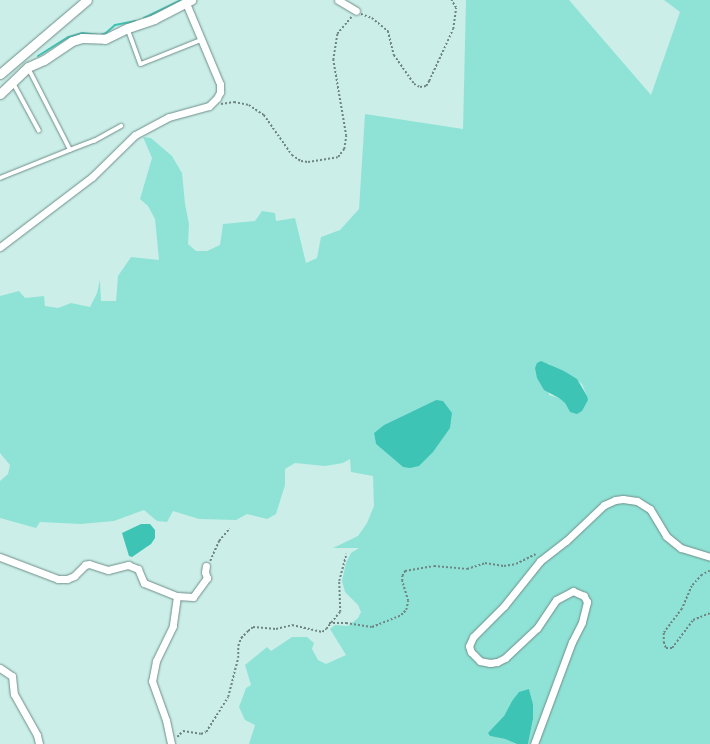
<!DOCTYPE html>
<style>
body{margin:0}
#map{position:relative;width:710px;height:744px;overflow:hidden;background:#cbeee8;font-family:Manrope,sans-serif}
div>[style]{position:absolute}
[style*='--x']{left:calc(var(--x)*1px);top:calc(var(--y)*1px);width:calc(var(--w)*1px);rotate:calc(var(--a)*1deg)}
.green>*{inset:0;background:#8fe3d6}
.water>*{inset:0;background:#3ec4b5}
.stream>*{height:2px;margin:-1px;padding:0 1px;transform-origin:1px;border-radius:1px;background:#3ec4b5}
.path>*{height:1.5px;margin-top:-0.75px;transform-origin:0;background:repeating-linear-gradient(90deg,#6e8582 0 2px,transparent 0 4px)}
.roads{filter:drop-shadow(0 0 1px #6e8e89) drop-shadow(0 0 1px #6e8e89)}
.service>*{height:3.5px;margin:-1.75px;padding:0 1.75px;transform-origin:1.75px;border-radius:1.75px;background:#fff}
.minor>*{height:7px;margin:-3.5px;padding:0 3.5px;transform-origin:3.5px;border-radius:3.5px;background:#fff}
.secondary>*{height:9px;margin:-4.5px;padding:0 4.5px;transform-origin:4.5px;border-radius:4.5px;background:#fff}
span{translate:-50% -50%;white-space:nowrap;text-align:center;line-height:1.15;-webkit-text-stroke:3px #fff;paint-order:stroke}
</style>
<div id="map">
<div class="green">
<div style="clip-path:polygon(evenodd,466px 0,569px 0,651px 95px,680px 12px,664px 0,710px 0,710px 744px,528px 744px,533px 719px,533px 704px,529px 689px,512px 701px,504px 716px,490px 736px,505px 739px,517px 744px,249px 744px,255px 725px,245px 720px,239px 707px,246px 688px,251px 685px,245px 665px,267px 647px,271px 651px,292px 637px,307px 637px,314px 643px,312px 649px,318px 660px,326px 664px,346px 655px,330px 629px,335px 625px,348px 626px,358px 618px,361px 612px,358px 605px,345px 592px,342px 581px,346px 563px,351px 553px,359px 548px,333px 548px,358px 536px,367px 523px,374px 506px,373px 476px,351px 472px,350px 459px,343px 463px,325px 466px,295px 463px,285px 469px,285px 485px,276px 514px,267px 519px,247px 514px,236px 520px,199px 519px,173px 511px,167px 522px,157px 521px,144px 510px,114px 521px,81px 524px,40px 522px,36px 528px,0 518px,0 481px,8px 474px,10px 465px,0 453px,0 296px,19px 291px,25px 298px,44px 296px,45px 306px,58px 308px,71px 303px,90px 307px,97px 293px,100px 280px,101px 301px,116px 301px,118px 276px,131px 257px,159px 260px,155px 219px,148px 206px,140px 199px,152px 158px,143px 137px,151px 138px,172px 156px,182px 173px,185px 204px,189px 224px,188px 244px,196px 251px,207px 251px,220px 245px,223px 224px,255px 221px,262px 211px,275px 213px,276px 221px,295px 218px,306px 263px,317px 258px,321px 237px,340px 230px,359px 209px,365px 114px,463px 129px,466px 0,548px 363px,555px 369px,564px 371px,582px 384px,587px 396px,570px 412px,565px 403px,559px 398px,549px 395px,548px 363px,466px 0,436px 400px,403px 467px,376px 444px,374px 433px,384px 425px,436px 400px)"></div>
</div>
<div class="water">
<div style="clip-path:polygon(541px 361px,564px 371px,577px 379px,587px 396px,588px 400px,582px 411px,577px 414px,570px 412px,565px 403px,559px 398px,544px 390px,537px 378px,535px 368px,537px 363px)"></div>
<div style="clip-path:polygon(436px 400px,443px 401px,452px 413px,450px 428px,433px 452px,419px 466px,410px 468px,403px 467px,376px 444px,374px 433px,384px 425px)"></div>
<div style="clip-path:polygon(141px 524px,150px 524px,155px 530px,155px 538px,151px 544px,132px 557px,129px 556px,122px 533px)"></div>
<div style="clip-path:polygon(529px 689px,533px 704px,533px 719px,528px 744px,517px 744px,505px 739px,490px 736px,488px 733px,504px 716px,512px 701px,519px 692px)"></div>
</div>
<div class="stream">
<div style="--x:144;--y:18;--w:41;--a:-25.9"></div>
<div style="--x:38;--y:56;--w:36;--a:-32"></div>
<div style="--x:69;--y:37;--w:14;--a:-17"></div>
<div style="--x:82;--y:33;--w:18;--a:6"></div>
<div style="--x:100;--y:35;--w:6;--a:-18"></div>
<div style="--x:106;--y:33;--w:12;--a:-42"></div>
<div style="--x:115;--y:25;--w:21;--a:-11"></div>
</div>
<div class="path">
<div style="--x:361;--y:14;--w:12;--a:20"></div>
<div style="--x:372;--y:18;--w:21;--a:39"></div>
<div style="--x:388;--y:31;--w:25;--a:76"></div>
<div style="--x:394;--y:55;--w:35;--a:55"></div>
<div style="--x:414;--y:84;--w:7;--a:27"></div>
<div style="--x:420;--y:87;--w:6;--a:-9"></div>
<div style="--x:426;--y:86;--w:6;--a:-59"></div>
<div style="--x:429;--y:81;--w:57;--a:-65.2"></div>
<div style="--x:453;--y:29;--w:21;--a:-82"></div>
<div style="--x:456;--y:8;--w:9;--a:-122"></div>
<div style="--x:221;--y:104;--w:13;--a:-9"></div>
<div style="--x:234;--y:102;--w:15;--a:11"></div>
<div style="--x:249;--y:105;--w:18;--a:34"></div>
<div style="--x:264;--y:115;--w:49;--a:55"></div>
<div style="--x:292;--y:155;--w:11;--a:34"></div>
<div style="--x:301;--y:161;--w:7;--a:8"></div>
<div style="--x:308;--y:162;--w:30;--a:-9"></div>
<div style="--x:338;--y:157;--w:10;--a:-53"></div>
<div style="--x:344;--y:149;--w:13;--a:-81"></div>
<div style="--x:346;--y:136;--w:77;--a:-99.7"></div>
<div style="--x:333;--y:60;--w:26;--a:-81"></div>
<div style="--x:337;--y:34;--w:23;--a:-50"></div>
<div style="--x:210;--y:561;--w:22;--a:-66"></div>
<div style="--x:219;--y:541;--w:16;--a:-50"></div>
<div style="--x:710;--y:571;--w:9;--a:153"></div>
<div style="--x:702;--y:575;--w:15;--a:132"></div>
<div style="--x:692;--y:586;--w:25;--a:113"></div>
<div style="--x:682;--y:609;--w:30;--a:127"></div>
<div style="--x:664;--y:633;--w:9;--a:90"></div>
<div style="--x:664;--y:642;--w:6;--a:72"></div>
<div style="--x:666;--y:648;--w:6;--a:0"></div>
<div style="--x:672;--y:648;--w:35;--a:-53"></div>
<div style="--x:693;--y:620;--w:18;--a:-22"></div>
<div style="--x:329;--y:623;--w:17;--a:0"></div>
<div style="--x:346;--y:623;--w:26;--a:9"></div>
<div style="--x:372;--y:627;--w:31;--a:-22"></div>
<div style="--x:401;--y:615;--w:7;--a:-45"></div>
<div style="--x:406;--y:610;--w:9;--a:-77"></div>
<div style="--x:408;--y:601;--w:21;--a:-107"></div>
<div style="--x:402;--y:581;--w:5;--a:-90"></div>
<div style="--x:402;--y:576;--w:6;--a:-59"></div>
<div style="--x:405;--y:571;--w:29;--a:-10"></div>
<div style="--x:434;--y:566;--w:33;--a:5"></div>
<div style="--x:467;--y:569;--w:19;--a:-18"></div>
<div style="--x:485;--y:563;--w:19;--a:9"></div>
<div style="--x:504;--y:566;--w:12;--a:-9"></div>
<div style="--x:516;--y:564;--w:22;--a:-27"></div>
<div style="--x:177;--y:737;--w:8;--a:-45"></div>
<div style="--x:183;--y:731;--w:18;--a:9"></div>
<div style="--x:201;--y:734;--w:5;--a:-22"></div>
<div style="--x:206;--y:732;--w:41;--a:-57.8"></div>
<div style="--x:228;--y:697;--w:40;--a:-75.6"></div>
<div style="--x:238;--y:658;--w:12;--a:-90"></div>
<div style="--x:238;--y:646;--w:9;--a:-69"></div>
<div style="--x:241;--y:638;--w:10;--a:-45"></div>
<div style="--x:248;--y:631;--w:6;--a:-39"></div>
<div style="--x:253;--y:627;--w:23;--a:5"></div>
<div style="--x:276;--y:629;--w:16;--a:-14"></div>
<div style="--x:292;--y:625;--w:31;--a:13"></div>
<div style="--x:322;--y:632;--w:5;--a:-37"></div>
<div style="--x:326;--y:629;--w:22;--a:-51"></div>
<div style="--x:340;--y:612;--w:31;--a:-92"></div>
<div style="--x:339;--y:581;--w:28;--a:-75"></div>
</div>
<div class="roads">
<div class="service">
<div style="--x:128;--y:29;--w:37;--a:70"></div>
<div style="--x:141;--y:64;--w:65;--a:-21.8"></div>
<div style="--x:13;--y:82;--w:55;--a:61.6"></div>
<div style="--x:70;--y:150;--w:26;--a:-21"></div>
<div style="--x:94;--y:141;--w:31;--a:-29"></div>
<div style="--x:0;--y:178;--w:75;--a:-21.8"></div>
<div style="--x:70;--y:150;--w:92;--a:-117.1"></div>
</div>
<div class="minor">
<div style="--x:338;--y:0;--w:21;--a:31"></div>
<div style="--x:0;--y:247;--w:116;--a:-37.3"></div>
<div style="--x:92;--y:177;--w:60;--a:-44.3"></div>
<div style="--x:135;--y:135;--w:38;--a:-28"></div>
<div style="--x:169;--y:117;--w:41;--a:-15.4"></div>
<div style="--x:209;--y:106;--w:11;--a:-45"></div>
<div style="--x:217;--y:98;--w:7;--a:-63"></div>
<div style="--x:220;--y:92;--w:8;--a:-90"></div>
<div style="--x:220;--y:84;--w:88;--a:-112.8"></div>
<div style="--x:0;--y:557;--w:62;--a:20.8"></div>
<div style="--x:58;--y:579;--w:9;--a:0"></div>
<div style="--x:67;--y:579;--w:8;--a:-23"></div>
<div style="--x:74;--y:576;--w:16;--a:-45"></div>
<div style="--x:85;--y:565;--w:4;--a:-14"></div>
<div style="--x:89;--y:564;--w:20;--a:18"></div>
<div style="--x:108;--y:570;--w:21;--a:-14"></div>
<div style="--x:128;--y:565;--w:11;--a:22"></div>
<div style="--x:138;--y:569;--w:15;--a:67"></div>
<div style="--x:144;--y:583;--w:35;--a:22"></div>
<div style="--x:177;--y:596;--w:30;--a:98"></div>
<div style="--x:173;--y:626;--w:39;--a:116"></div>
<div style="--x:156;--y:661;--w:20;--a:101"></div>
<div style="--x:152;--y:681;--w:41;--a:70.3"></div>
<div style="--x:166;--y:720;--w:25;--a:78"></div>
<div style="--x:177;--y:596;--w:16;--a:4"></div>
<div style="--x:193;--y:597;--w:24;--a:-54"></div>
<div style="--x:207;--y:578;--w:6;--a:-108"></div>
<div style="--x:205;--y:572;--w:6;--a:-81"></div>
<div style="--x:0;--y:668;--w:14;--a:34"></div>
<div style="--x:12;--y:676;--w:18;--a:84"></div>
<div style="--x:14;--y:694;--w:47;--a:60.7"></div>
<div style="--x:37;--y:735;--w:9;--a:77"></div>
<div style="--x:534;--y:744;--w:109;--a:-69.6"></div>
<div style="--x:572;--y:642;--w:22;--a:-63"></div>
<div style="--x:582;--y:622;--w:21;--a:-76"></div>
<div style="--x:587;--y:602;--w:7;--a:-117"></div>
<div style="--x:584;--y:596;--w:12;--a:-156"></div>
<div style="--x:573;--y:591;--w:19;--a:152"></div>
<div style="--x:556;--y:600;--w:34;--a:124"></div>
<div style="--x:537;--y:628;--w:44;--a:136.8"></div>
<div style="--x:505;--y:658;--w:9;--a:153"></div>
<div style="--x:497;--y:662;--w:7;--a:172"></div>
<div style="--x:490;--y:663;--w:10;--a:-169"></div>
<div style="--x:480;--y:661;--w:13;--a:-135"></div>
<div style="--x:471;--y:652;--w:6;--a:-108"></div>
<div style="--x:469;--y:646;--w:10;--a:-66"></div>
<div style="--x:473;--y:637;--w:44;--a:-45"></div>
<div style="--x:504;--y:606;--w:58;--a:-51.3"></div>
<div style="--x:540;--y:561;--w:33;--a:-38"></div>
<div style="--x:566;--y:541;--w:52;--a:-43.5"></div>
<div style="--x:604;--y:505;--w:12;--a:-24"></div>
<div style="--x:615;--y:500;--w:8;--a:-7"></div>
<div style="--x:623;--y:499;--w:14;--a:8"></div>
<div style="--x:637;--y:501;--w:15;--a:32"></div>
<div style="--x:650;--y:509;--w:31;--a:59"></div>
<div style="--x:666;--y:536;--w:19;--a:39"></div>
<div style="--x:681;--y:548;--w:30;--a:17"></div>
</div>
<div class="secondary">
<div style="--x:0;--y:74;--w:114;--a:-40.4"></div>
<div style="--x:0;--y:94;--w:39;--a:-44"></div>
<div style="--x:28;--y:67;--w:17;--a:-24"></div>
<div style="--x:44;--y:60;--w:34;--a:-34"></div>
<div style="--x:72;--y:41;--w:10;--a:-17"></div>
<div style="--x:82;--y:38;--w:23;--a:2"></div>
<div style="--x:105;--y:39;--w:25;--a:-26"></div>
<div style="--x:128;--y:28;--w:28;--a:-19"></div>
<div style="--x:154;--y:19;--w:42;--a:-27.2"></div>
</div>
</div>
</div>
